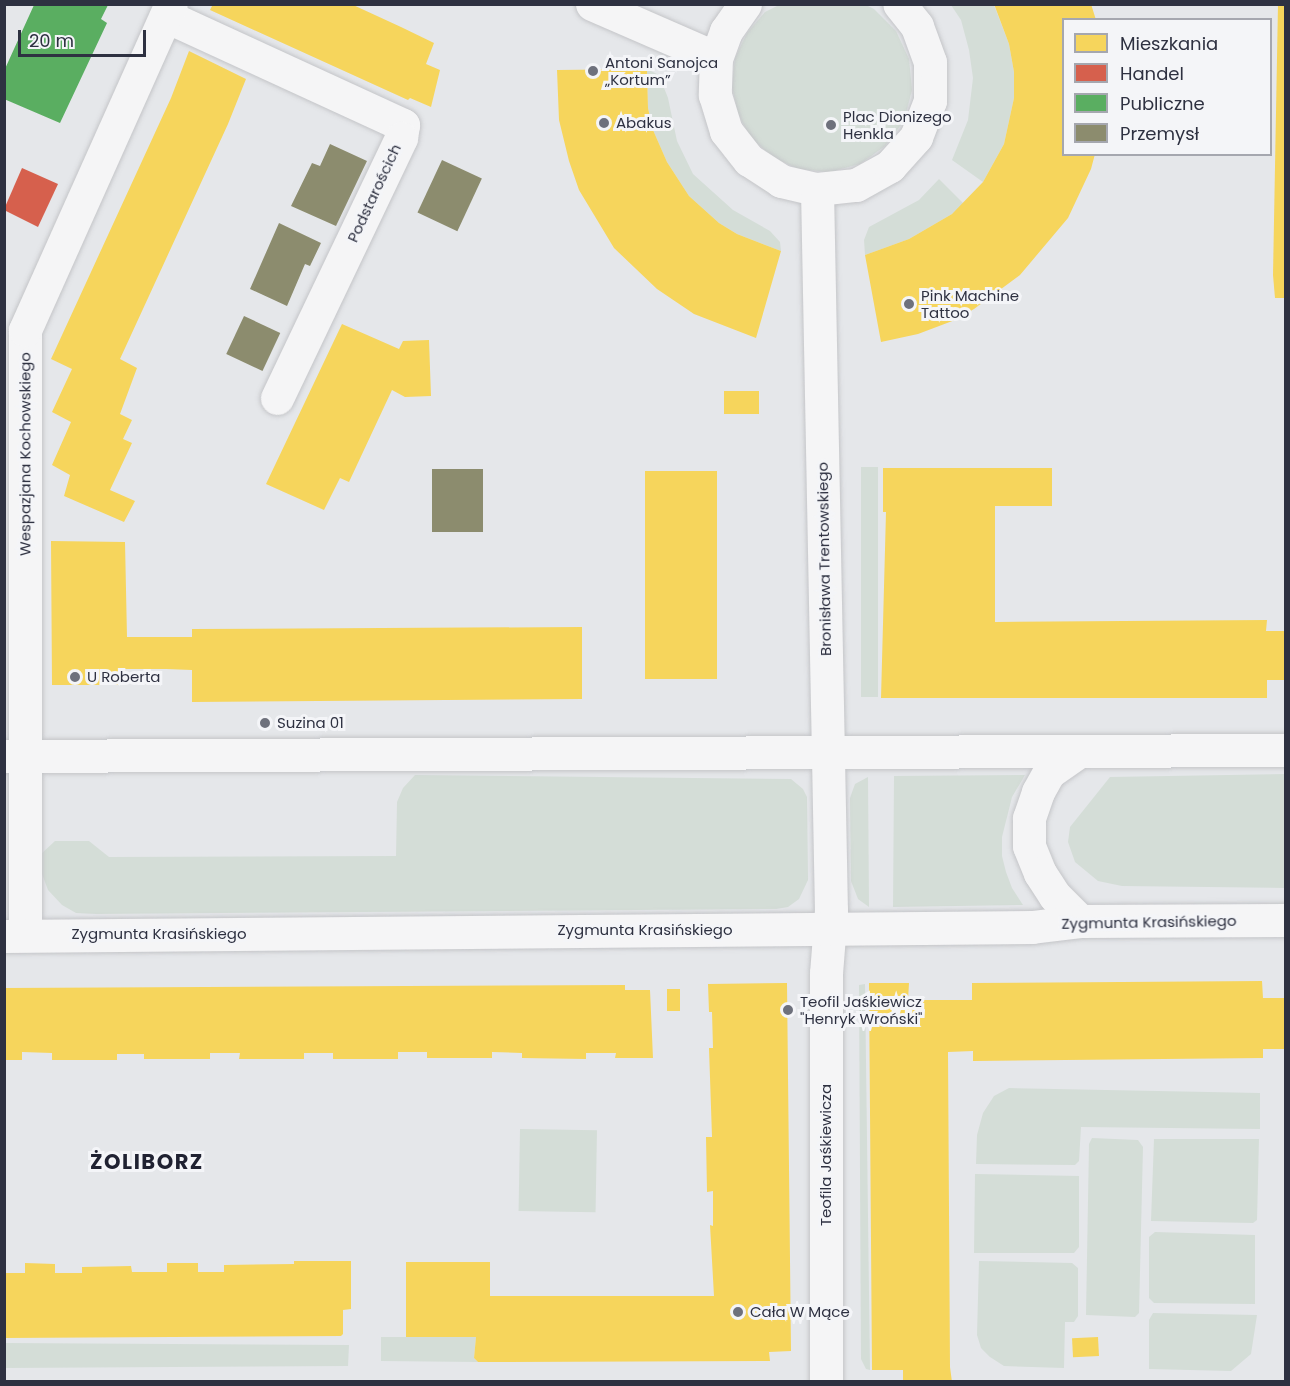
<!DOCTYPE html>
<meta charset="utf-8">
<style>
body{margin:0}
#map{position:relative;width:1290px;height:1386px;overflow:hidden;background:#e5e7ea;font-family:Poppins,sans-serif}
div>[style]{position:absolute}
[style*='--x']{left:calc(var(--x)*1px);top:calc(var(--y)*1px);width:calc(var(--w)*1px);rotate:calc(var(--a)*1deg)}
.green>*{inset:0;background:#d4ddd7;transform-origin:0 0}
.homes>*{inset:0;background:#f6d55c;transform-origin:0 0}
.shops>*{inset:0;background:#d6604d}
.public>*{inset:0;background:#5aae61}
.industry>*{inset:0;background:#8c8c6e;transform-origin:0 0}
.roads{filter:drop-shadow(0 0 2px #c4c5c8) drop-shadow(0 0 2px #c4c5c8)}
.minor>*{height:33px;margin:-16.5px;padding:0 16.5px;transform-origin:16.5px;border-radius:16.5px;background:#f5f5f6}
.tertiary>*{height:33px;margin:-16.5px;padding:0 16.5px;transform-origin:16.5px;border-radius:16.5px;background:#f5f5f6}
.dots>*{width:16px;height:16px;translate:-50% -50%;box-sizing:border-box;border:3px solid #f4f5f8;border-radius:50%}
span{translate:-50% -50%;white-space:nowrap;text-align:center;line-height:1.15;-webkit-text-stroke:6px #f4f5f8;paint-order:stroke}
.poi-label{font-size:15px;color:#2e3141}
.left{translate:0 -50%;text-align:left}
.street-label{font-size:15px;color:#2e3141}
.district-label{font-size:21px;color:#202232;font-weight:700;letter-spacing:1.5px}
.frame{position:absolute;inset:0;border:6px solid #2e3141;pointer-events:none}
.legend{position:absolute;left:1062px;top:18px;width:210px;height:138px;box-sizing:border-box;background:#f4f5f8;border:2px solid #a5a7af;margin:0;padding:8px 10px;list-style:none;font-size:18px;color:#2e3141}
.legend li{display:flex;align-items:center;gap:12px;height:30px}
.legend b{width:30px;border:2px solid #a5a7af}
.scale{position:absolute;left:18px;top:30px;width:128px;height:27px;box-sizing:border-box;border:3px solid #2e3141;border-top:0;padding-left:8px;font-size:18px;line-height:21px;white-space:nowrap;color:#2e3141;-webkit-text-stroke:4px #f4f5f8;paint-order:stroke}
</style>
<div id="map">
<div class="green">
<div style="clip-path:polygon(864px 4px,874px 9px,896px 31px,909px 59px,912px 90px,904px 121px,885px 146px,860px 164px,829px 172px,798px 169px,773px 157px,751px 138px,738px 114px,732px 86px,735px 58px,747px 33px,765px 12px,779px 5px)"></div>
<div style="clip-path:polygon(951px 5px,994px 5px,1009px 44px,1014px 72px,1014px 98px,1004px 144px,983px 182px,952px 160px,968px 120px,973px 78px,969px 50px,961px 20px)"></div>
<div style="clip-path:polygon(647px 69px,659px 75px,668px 98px,677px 141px,693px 174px,733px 210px,770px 231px,780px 242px,781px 251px,737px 234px,719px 223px,689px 196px,667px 162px,653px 130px,648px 108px)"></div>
<div style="clip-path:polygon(939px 179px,964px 204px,952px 214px,909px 239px,865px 255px,864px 240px,869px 227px,919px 200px)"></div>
<div style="left:861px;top:467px;width:17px;height:230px"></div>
<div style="clip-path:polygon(1285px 774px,1285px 888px,1122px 886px,1098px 881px,1075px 862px,1068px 842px,1070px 827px,1110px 777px)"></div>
<div style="clip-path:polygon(415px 775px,791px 779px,803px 789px,807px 797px,808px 880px,799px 899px,788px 907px,776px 909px,96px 914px,76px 913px,62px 905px,48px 890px,42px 874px,41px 854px,55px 841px,89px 841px,109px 857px,396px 856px,397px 802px,403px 788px)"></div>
<div style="clip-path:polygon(1025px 775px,1012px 797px,1002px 837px,1002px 856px,1006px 872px,1012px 888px,1023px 905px,893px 907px,894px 776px)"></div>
<div style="clip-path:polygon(868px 777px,869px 907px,858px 899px,851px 881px,850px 798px,855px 784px)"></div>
<div style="clip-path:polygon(865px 984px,870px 1370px,866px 1369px,861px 1359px,859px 985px)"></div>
<div style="clip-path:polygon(1009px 1088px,1260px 1093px,1260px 1129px,1081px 1127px,1079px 1161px,1075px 1165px,976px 1164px,977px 1135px,983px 1113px,994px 1096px)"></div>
<div style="left:520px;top:1129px;width:77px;height:82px;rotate:1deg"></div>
<div style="clip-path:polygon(1092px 1138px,1138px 1140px,1143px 1147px,1139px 1313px,1135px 1317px,1086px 1315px,1089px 1144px)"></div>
<div style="clip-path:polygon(1154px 1139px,1259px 1139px,1257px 1220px,1253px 1223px,1151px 1221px)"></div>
<div style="clip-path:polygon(975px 1174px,1079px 1176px,1079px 1247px,1074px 1253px,974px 1253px)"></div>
<div style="clip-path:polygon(1155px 1232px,1255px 1235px,1255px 1304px,1154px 1303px,1149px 1298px,1149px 1237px)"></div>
<div style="clip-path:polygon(979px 1261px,1072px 1263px,1078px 1268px,1078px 1316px,1074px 1322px,1065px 1322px,1064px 1368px,1004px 1366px,990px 1357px,981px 1348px,977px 1335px)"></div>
<div style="clip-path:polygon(1153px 1313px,1257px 1315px,1251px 1354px,1231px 1371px,1149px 1369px,1149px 1320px)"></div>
<div style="clip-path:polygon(381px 1337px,476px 1337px,474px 1358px,478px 1362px,381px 1361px)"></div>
<div style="clip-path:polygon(5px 1343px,349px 1345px,348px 1366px,5px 1368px)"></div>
</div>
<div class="homes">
<div style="clip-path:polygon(213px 4px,351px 4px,401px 27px,434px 43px,426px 64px,440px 70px,431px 107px,410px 98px,408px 100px,210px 10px)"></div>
<div style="clip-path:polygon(994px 4px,1091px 4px,1096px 20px,1064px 20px,1064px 154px,1095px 154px,1091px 169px,1068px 218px,1020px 275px,974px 309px,955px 320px,918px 334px,881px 342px,865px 255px,909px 239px,952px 214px,983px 182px,1004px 144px,1014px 98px,1014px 72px,1009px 44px)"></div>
<div style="clip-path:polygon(1278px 4px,1286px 4px,1286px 298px,1275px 298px,1273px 275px)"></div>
<div style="clip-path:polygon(189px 51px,246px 79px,228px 124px,120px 359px,137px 368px,120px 414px,132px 420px,123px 439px,132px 443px,110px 490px,135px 501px,124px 522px,64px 496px,70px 475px,52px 465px,71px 422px,52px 412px,72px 369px,51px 359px,171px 98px)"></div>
<div style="clip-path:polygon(647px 69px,648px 108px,653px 130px,667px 162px,689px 196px,719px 223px,737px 234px,781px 251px,756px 338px,694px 314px,657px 289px,614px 248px,579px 190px,569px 161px,559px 120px,557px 70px)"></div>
<div style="clip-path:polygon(342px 324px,399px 349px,403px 341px,429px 340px,431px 396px,405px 397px,392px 390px,349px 482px,340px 478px,324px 510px,266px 484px)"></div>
<div style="left:724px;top:391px;width:35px;height:23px"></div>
<div style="clip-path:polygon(883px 468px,1052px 468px,1052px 506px,995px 506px,995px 622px,1267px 620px,1266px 631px,1286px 631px,1286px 680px,1267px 680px,1267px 698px,881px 698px,886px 512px,883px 512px)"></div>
<div style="left:645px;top:471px;width:72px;height:208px"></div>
<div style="clip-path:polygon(51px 541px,125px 542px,127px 637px,192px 637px,192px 629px,582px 627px,582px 699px,192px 702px,192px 670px,166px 669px,125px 669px,126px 685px,52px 685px)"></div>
<div style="clip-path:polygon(1262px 981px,1263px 998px,1286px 998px,1286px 1049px,1263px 1049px,1263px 1058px,973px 1061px,973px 1051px,948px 1052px,950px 1367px,952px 1382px,903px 1382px,903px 1370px,872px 1370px,869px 983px,909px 983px,908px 1000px,972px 1000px,972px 983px)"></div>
<div style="clip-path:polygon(787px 983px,791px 1351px,769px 1352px,770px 1361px,478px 1362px,474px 1358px,476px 1337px,406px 1337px,406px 1262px,490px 1262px,490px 1296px,714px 1296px,710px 1225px,713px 1226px,713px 1191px,707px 1192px,706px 1137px,712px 1137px,709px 1048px,713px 1048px,712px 1012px,709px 1012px,708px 984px)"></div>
<div style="clip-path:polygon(625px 985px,625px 990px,650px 990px,653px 1058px,615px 1058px,616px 1053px,586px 1053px,586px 1059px,522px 1058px,522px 1053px,492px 1052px,492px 1058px,427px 1058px,427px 1052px,398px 1052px,398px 1059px,333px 1059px,333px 1053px,304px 1053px,304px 1059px,239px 1059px,240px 1053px,210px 1053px,210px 1059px,144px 1059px,144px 1054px,117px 1054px,117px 1060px,52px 1060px,52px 1053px,22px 1052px,22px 1060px,4px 1060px,4px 988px)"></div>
<div style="left:667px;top:989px;width:13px;height:22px"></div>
<div style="clip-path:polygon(294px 1261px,351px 1261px,351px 1309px,343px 1310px,343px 1334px,341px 1336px,4px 1338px,4px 1273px,25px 1273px,25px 1263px,55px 1264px,55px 1273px,82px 1273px,82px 1267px,131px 1266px,132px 1272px,167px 1272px,167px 1263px,198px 1263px,198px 1272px,224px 1272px,224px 1265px,294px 1264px)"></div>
<div style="left:1098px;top:1337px;width:19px;height:26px;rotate:87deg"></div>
</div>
<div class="shops">
<div style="clip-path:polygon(22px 168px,58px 184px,38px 227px,6px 211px,5px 207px)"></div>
</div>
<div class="public">
<div style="clip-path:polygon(34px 5px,108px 5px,101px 19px,107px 23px,60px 123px,4px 99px,4px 71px)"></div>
</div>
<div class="industry">
<div style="clip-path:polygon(330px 144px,367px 161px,336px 226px,291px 206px,312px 163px,320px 166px)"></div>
<div style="left:442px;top:160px;width:44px;height:58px;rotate:25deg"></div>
<div style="clip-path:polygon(279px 223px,321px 243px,310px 266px,305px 264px,287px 306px,250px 289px)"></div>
<div style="left:244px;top:316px;width:40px;height:42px;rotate:25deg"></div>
<div style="left:483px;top:469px;width:63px;height:51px;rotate:90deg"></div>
</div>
<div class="roads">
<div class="minor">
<div style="--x:592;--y:4;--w:135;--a:23.5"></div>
<div style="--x:745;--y:4;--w:33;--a:125"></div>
<div style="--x:726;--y:31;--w:29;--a:110"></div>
<div style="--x:716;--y:58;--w:37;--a:92"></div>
<div style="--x:715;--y:95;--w:38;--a:73"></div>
<div style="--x:726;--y:131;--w:37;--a:52"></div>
<div style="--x:749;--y:160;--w:38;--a:33"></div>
<div style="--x:781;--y:181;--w:37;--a:13"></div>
<div style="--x:817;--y:189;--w:39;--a:-6"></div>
<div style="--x:856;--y:185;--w:39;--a:-29"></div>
<div style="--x:890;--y:166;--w:39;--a:-48"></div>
<div style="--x:916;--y:137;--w:39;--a:-69"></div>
<div style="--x:930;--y:101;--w:39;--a:-90"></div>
<div style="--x:930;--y:62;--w:38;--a:-110"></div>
<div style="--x:917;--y:26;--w:28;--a:-129"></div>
<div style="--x:166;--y:16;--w:261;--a:24.7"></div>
<div style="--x:403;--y:125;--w:13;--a:99"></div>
<div style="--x:401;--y:138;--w:288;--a:115.5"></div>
<div style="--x:817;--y:189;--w:721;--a:88.89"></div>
<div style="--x:831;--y:910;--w:63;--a:94.5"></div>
<div style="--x:826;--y:973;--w:409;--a:90"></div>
<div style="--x:25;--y:935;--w:605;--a:-90"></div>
<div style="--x:25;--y:330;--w:357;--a:-65.9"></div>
</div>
<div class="tertiary">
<div style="--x:1078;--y:752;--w:35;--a:145"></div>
<div style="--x:1049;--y:772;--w:23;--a:119"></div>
<div style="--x:1038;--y:792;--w:28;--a:109"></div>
<div style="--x:1029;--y:818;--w:28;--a:90"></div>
<div style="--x:1029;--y:846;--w:29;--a:68"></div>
<div style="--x:1040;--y:873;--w:27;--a:57"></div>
<div style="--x:1055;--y:896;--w:35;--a:45"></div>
<div style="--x:4;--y:756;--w:1282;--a:-0.27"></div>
<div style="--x:4;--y:936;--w:1028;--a:-0.5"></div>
<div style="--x:1032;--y:927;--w:48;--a:-7.1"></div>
<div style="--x:1080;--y:921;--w:206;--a:-0.3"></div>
</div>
</div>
<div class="dots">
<div style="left:593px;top:71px;background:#6e717c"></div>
<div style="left:604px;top:123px;background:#6e717c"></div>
<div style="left:831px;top:125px;background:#6e717c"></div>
<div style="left:909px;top:304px;background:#6e717c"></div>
<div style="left:75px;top:677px;background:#6e717c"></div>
<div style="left:265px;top:723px;background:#6e717c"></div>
<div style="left:788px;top:1010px;background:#6e717c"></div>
<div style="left:738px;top:1312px;background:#6e717c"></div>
</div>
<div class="poi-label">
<span class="left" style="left:605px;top:71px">Antoni Sanojca<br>„Kortum”</span>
<span class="left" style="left:843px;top:125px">Plac Dionizego<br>Henkla</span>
<span class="left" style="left:616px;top:123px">Abakus</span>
<span class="left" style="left:921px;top:304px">Pink Machine<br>Tattoo</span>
<span class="left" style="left:87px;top:677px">U Roberta</span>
<span class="left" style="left:277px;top:723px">Suzina 01</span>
<span class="left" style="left:800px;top:1010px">Teofil Jaśkiewicz<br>"Henryk Wroński"</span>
<span class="left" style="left:750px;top:1312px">Cała W Mące</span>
</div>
<div class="street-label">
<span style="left:374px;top:193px;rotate:-65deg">Podstarościch</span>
<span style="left:25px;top:454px;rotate:-90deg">Wespazjana Kochowskiego</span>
<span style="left:824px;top:559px;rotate:-91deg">Bronisława Trentowskiego</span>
<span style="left:1149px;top:922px;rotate:-1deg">Zygmunta Krasińskiego</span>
<span style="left:645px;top:930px">Zygmunta Krasińskiego</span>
<span style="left:159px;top:934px">Zygmunta Krasińskiego</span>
<span style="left:826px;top:1155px;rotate:-90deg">Teofila Jaśkiewicza</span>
</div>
<div class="district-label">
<span style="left:147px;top:1162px">ŻOLIBORZ</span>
</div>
<div class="frame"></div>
<ul class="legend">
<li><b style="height:16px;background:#f6d55c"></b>Mieszkania</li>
<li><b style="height:16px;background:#d6604d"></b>Handel</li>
<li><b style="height:16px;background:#5aae61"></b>Publiczne</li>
<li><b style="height:16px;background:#8c8c6e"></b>Przemysł</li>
</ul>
<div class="scale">20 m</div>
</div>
